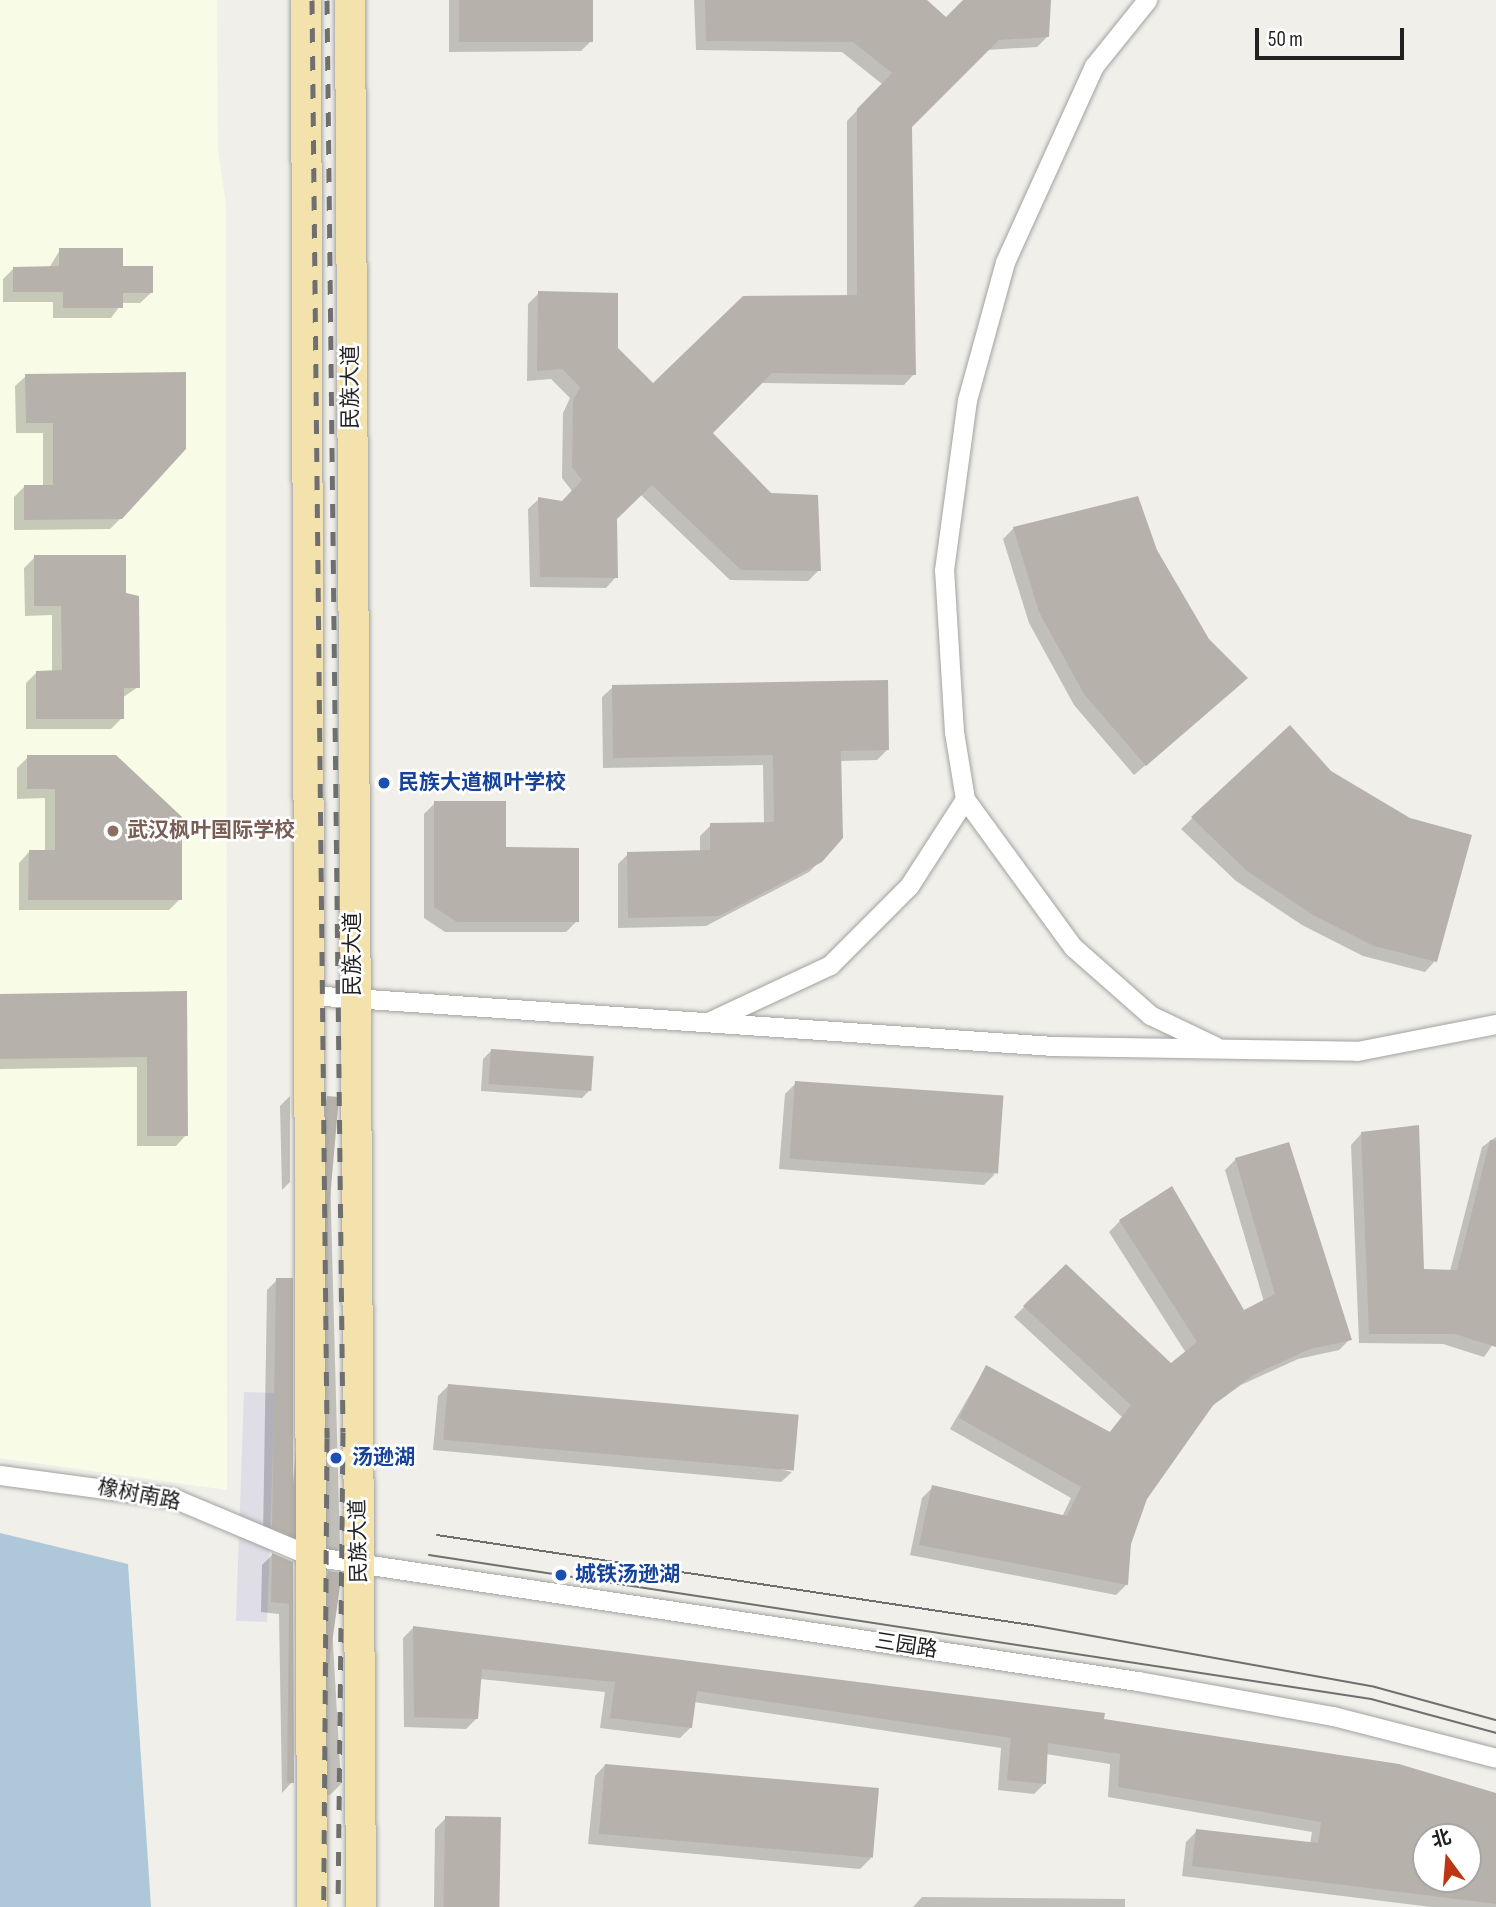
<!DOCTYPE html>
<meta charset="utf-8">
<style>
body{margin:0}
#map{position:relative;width:1496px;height:1907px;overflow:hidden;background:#f0efe9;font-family:"Sofia Sans Condensed","Noto Sans SC",sans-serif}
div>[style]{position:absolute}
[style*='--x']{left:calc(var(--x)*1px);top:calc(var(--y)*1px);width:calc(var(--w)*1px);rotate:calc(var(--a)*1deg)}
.education>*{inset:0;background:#f8fce6}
.plaza>*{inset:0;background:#dfdde6;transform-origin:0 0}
.water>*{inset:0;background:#aec7d9}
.shadow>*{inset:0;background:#0003}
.building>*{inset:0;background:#b6b2ab;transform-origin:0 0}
.roads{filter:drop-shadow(0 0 2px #a2a2a2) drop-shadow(0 0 2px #a2a2a2)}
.street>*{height:19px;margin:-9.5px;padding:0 9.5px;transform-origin:9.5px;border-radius:9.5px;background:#fff}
.primary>*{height:30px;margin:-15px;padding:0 15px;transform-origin:15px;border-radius:15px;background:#f3e2ab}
.tram>*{height:2px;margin:-1px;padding:0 1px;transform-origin:1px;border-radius:1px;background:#6f6f6f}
.rail>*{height:5px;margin-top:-2.5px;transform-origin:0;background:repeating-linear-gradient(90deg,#6f6f6f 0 14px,transparent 0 28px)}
.dots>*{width:19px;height:19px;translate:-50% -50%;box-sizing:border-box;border:4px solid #fff;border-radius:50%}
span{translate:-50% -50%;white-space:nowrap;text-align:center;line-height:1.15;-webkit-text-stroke:5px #fff;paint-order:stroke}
.street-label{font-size:21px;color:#212121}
.transit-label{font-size:21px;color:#164399;font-weight:700}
.left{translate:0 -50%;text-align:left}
.education-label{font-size:21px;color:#785e54;font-weight:700}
.north{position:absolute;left:1412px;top:1823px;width:70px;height:70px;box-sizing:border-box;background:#fff;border:2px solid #a6a6a6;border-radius:50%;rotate:344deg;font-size:19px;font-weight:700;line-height:28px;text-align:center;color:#212121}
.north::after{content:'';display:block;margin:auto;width:24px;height:32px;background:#be3514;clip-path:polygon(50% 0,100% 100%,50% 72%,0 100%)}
.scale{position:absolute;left:1255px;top:28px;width:149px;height:32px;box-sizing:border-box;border:4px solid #212121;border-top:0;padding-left:9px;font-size:21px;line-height:24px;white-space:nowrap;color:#212121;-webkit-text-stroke:5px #fff;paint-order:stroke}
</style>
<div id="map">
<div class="education">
<div style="clip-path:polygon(0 0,217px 0,218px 150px,226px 204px,227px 1490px,0 1458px)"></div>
</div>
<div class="plaza">
<div style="left:244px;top:1392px;width:31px;height:229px;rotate:2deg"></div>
</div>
<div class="water">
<div style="clip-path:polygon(0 1533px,128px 1564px,151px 1907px,0 1907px)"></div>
</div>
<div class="shadow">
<div style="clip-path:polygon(449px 0,592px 0,592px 40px,581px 51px,449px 52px)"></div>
<div style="clip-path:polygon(694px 0,924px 0,946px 19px,965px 0,1049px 0,1047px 37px,1037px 47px,986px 50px,911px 126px,914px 374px,904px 385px,760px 383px,711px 433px,819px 570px,808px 581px,730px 580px,640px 494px,616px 518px,616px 577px,606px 588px,530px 587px,528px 509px,539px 499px,562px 503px,572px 491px,562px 478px,563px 413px,570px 398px,551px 379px,527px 381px,528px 304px,539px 293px,616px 348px,653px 386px,847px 297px,847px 121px,882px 84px,842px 52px,696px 50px)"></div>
<div style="clip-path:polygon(60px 250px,121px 268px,151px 293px,140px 303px,122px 303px,111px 318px,53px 318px,53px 302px,3px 302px,3px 279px,14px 268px,49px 268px)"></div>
<div style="clip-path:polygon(26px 376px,121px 518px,110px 529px,14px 530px,14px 497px,25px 486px,43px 486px,43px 433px,16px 433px,15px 386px)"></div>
<div style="clip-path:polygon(1014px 528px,1155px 550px,1235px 689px,1134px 775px,1074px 705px,1029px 623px,1003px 539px)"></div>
<div style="clip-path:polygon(35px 557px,124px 594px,138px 687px,122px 698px,122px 718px,111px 729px,26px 729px,26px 683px,37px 672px,52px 672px,52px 615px,25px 616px,24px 568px)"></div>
<div style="clip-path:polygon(613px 687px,888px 749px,877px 760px,840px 761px,820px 861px,809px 872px,706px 926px,618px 928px,618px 864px,628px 854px,700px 852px,700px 836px,711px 825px,764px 824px,763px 765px,603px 768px,602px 697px)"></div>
<div style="clip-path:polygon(1289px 727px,1435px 961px,1425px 972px,1363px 956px,1302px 925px,1236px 881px,1181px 829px)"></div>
<div style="clip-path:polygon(28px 757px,180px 899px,169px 910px,19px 910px,19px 863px,29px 852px,45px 852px,45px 798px,17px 799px,17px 768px)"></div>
<div style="clip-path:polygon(435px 803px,504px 849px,577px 921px,566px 932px,445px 932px,424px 918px,424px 814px)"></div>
<div style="clip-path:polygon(185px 993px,186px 1135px,176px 1146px,137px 1146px,137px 1067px,0 1069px,0 995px)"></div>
<div style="clip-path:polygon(491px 1051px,590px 1090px,582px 1098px,481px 1091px,483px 1059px)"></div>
<div style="clip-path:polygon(796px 1083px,995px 1174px,984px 1185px,779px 1169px,785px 1094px)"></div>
<div style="clip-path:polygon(290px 1096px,290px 1182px,282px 1190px,280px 1106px)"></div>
<div style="clip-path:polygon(328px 1098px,340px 1547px,329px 1558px,318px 1556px,317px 1109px)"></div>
<div style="clip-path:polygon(1361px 1134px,1423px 1270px,1450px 1271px,1482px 1147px,1496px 1137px,1496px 1340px,1484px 1357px,1443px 1344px,1359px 1343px,1351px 1145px)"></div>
<div style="clip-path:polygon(1236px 1159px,1350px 1339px,1339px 1350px,1298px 1359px,1241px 1385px,1208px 1409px,1146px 1498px,1129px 1543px,1127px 1584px,1116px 1595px,910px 1555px,922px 1498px,933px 1487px,1062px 1517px,1071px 1498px,950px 1429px,986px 1367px,1109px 1433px,1122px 1417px,1014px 1317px,1066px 1266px,1171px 1365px,1186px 1353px,1109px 1232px,1120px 1221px,1244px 1312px,1264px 1302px,1225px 1170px)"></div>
<div style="clip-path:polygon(291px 1279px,292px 1535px,281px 1545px,263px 1537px,267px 1290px,277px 1280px)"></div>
<div style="clip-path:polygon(449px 1385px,792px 1472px,781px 1482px,433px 1450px,438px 1396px)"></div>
<div style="clip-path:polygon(272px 1555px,292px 1563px,292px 1782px,282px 1793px,279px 1614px,261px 1612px,262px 1565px)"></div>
<div style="clip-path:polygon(329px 1573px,341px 1784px,330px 1795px,319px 1794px,319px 1583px)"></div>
<div style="clip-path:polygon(evenodd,413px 1628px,1102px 1720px,1496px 1795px,1496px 1907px,1431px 1907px,1182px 1876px,1186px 1842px,1197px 1831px,1310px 1844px,1312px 1832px,1108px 1797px,1110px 1764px,1046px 1754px,1045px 1783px,1034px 1794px,998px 1790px,1001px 1748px,694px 1702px,691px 1727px,680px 1738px,600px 1728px,605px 1692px,480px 1679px,476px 1719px,466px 1729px,404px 1727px,403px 1638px,413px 1628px,1426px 1837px,1468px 1837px,1468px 1879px,1426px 1879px,1426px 1837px)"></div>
<div style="clip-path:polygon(605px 1765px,871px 1858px,860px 1869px,588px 1844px,595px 1776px)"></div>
<div style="clip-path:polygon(446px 1818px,498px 1907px,434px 1907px,435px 1829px)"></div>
<div style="clip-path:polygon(922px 1897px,1125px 1899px,1125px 1907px,913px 1907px)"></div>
</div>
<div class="building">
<div style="left:459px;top:0;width:134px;height:42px"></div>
<div style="clip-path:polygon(705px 0,927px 0,946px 17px,963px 0,1051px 0,1049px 37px,999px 40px,912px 127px,916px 375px,772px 373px,713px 433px,771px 493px,818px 495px,821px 571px,741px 570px,652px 485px,617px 519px,618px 578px,540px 577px,538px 497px,562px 501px,582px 480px,572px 467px,573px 401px,580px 387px,562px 369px,537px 371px,538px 291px,618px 293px,618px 348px,653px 383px,743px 296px,857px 295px,857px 109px,892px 73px,853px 42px,706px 41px)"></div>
<div style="clip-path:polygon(59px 248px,123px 248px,123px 266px,153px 266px,153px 293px,123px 293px,123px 308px,63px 308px,63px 292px,13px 292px,13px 267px,59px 266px)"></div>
<div style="clip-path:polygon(186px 372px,186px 449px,122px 519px,24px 520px,24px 485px,53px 485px,53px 423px,26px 423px,25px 374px)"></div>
<div style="clip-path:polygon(1138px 496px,1157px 550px,1209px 639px,1248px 678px,1146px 766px,1084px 694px,1039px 612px,1013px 527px)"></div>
<div style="clip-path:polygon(34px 555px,126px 555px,126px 593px,139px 596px,140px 688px,124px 688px,124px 719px,36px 719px,36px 671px,62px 670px,61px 606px,34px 606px)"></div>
<div style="clip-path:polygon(888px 680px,889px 750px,841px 751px,843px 838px,822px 862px,719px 916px,628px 918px,627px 852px,710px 850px,710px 823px,774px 822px,773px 755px,613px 758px,612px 685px)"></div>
<div style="clip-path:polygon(1290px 725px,1331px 771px,1410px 818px,1472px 835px,1437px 962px,1374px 946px,1313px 915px,1247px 871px,1191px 817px)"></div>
<div style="clip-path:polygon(27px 755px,116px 755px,182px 817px,182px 900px,28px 900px,29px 850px,55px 850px,55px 789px,27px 789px)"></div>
<div style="clip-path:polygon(434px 801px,506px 801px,506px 847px,579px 848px,579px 922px,457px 922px,434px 907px)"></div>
<div style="clip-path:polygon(187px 991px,188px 1136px,147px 1136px,147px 1057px,0 1059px,0 994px)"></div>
<div style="left:491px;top:1049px;width:103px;height:35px;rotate:4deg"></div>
<div style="left:795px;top:1081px;width:209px;height:78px;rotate:4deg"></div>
<div style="left:327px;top:1096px;width:12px;height:450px;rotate:5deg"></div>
<div style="clip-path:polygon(1419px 1125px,1424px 1269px,1457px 1270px,1490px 1140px,1496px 1141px,1496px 1347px,1455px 1334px,1369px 1334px,1361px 1132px)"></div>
<div style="clip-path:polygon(1289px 1142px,1352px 1340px,1310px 1349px,1253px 1375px,1214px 1404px,1147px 1499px,1131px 1544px,1128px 1585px,919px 1545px,932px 1485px,1067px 1516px,1081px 1487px,959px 1418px,986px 1365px,1110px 1432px,1131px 1405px,1023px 1306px,1066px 1264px,1171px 1363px,1197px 1342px,1119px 1220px,1172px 1186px,1244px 1310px,1275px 1294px,1235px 1158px)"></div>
<div style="clip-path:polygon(276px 1278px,293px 1278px,293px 1535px,272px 1527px)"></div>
<div style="left:448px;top:1384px;width:352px;height:56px;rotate:5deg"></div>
<div style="clip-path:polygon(272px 1553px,293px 1562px,294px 1783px,287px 1783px,289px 1604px,271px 1602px)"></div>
<div style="left:328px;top:1571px;width:14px;height:213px;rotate:8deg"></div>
<div style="clip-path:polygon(evenodd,413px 1626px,1105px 1713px,1104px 1719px,1399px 1764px,1496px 1793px,1496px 1904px,1192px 1866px,1196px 1829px,1318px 1843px,1321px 1822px,1118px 1787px,1120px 1754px,1048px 1743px,1046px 1784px,1007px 1780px,1011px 1738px,697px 1691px,692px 1728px,610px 1718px,615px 1682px,482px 1669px,478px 1719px,414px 1717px,413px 1626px,1426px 1837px,1468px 1837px,1468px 1879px,1426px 1879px,1426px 1837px)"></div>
<div style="left:605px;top:1764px;width:275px;height:70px;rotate:5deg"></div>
<div style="left:445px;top:1816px;width:56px;height:91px;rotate:1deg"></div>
</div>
<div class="roads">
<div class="street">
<div style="--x:965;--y:799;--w:68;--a:-99.3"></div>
<div style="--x:954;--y:732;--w:162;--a:-93.5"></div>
<div style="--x:944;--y:570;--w:172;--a:-82.3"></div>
<div style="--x:967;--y:400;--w:143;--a:-74.6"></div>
<div style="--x:1005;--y:262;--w:215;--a:-65.6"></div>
<div style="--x:1094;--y:66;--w:85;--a:-51.2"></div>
<div style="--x:309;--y:995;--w:747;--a:3.92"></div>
<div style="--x:1054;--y:1046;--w:303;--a:0.9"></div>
<div style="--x:1357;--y:1051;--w:142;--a:-11"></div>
<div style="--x:708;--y:1022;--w:135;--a:-25"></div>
<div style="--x:830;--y:965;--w:112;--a:-45"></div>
<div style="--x:909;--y:886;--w:103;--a:-57.2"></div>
<div style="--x:965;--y:799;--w:183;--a:53.9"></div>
<div style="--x:1073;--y:947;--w:103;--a:41.4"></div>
<div style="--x:1150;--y:1015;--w:72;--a:25.5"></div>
<div style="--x:0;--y:1475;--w:175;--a:7.6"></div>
<div style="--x:173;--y:1498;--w:150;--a:22.8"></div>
<div style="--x:311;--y:1556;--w:836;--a:8.6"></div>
<div style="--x:1138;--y:1681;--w:198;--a:10.2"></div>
<div style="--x:1333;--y:1716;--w:168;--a:14.4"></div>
</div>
<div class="primary">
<div style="--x:306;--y:0;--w:1907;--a:89.82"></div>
<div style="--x:350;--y:0;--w:1907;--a:89.67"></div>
</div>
</div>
<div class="tram">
<div style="--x:437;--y:1535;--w:607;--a:8.62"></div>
<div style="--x:1037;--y:1626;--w:343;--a:10.2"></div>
<div style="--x:1375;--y:1687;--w:125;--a:15.3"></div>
<div style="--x:429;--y:1555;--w:953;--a:8.69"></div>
<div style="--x:1371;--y:1699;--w:130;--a:15.2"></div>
</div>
<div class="rail">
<div style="--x:312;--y:0;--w:1438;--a:89.4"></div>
<div style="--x:327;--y:1438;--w:469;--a:90.4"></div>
<div style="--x:327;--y:0;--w:1432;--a:89.36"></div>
<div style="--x:343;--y:1432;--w:475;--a:90.6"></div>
</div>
<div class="dots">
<div style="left:384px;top:783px;background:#1a4fb4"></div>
<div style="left:113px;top:831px;background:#8d6e63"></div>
<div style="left:336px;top:1458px;background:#1a4fb4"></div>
<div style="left:561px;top:1575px;background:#1a4fb4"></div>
</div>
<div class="street-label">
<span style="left:351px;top:387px;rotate:-90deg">民族大道</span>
<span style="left:353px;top:954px;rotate:-90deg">民族大道</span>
<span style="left:139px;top:1495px;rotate:11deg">橡树南路</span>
<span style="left:359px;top:1541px;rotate:-91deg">民族大道</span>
<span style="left:906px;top:1646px;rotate:9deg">三园路</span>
</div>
<div class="transit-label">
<span class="left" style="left:398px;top:783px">民族大道枫叶学校</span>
<span class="left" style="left:352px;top:1458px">汤逊湖</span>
<span class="left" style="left:575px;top:1575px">城铁汤逊湖</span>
</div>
<div class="education-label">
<span class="left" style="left:127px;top:831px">武汉枫叶国际学校</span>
</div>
<div class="north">北</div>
<div class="scale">50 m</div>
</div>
